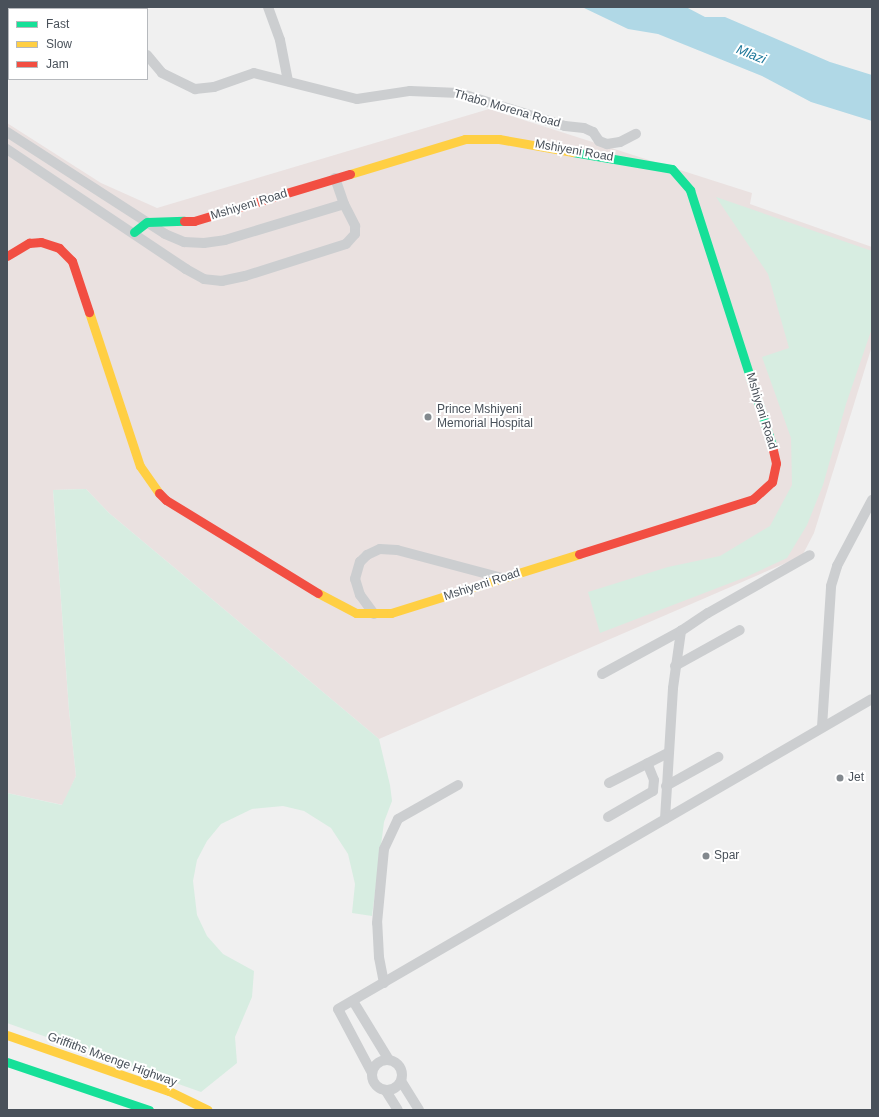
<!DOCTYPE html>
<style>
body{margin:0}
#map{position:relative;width:879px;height:1117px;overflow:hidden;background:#f0f0f0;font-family:Arial,sans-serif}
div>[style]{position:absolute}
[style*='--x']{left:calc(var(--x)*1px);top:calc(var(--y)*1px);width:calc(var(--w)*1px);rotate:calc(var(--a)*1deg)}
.medical>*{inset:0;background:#eae1e0}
.green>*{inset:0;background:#d7ede1}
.water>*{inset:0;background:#b0d8e6}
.street>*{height:10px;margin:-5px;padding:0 5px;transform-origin:5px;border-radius:5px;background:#ccced0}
.street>.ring{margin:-5px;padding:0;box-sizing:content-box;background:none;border:10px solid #ccced0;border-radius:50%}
.fast>*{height:9px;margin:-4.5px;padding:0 4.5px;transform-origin:4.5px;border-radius:4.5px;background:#16e098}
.slow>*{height:9px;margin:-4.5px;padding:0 4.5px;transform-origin:4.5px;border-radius:4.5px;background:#ffcf43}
.jam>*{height:9px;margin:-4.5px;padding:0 4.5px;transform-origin:4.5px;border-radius:4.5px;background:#f24e42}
.dots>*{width:11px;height:11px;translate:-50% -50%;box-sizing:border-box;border:2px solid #fff;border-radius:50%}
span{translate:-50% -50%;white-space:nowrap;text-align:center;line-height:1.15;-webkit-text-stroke:4px #fff;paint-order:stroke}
.street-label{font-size:12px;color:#49515a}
.poi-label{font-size:12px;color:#49515a}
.left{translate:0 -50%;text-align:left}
.water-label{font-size:13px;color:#1d779a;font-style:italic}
.frame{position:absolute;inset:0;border:8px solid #49515a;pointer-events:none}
.legend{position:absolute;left:8px;top:8px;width:140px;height:72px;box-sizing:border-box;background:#fff;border:1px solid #b6b9bd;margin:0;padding:5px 7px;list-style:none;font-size:12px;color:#49515a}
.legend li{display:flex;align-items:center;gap:8px;height:20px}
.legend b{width:20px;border:1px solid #b6b9bd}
</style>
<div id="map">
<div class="medical">
<div style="clip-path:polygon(489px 109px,752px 193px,750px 204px,872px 247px,872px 346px,814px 533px,802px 556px,379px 739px,109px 513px,86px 489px,53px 490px,69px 710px,76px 776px,63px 805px,7px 793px,7px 123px,101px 183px,157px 208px)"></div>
</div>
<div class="green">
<div style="clip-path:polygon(716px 197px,872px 251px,872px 328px,846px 404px,823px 485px,807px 525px,787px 558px,746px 577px,600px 633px,588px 592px,668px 567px,720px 556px,770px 526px,792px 485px,791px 438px,762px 357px,789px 348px,768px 274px)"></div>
<div style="clip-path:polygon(86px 489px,109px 513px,379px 739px,390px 785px,392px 801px,384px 822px,372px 916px,352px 913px,355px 884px,348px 854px,331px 828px,304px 811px,283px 806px,252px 809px,221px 824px,207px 841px,197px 860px,193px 881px,197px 915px,207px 936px,223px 954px,254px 971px,252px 997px,235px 1037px,237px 1063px,201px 1092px,7px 1023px,7px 793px,62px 805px,76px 776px,69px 710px,53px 490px)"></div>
</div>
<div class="water">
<div style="clip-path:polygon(582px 7px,686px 7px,705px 17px,725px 17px,830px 62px,872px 75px,872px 121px,811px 102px,762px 76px,658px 34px,628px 29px)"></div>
</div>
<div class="street">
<div style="--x:122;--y:7;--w:2;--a:63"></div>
<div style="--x:268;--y:7;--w:35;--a:70"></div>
<div style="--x:280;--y:40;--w:42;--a:79"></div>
<div style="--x:147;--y:55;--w:23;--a:50"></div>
<div style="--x:162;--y:73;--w:37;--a:26"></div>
<div style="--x:195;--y:89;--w:19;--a:-6"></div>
<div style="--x:214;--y:87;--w:42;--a:-19.3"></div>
<div style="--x:254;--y:73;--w:106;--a:14.2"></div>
<div style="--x:357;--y:99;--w:54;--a:-8.6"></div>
<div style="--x:410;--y:91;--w:49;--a:2.3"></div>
<div style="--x:459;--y:93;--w:111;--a:17.3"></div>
<div style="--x:565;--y:126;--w:19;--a:6"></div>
<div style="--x:584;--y:128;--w:10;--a:24"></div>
<div style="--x:593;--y:132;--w:11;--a:56"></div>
<div style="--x:599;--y:141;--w:9;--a:21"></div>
<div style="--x:607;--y:144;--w:13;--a:-9"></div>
<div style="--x:620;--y:142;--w:18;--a:-27"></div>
<div style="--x:7;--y:132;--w:188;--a:32.8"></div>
<div style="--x:165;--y:234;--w:21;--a:23"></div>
<div style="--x:184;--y:242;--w:20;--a:3"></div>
<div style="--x:204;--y:243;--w:21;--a:-8"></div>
<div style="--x:225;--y:240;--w:124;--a:-16.8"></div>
<div style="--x:344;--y:204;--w:25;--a:63"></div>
<div style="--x:355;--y:226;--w:8;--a:90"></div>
<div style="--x:355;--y:234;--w:13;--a:132"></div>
<div style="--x:346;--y:244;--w:106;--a:162.4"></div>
<div style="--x:245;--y:276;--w:24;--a:168"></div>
<div style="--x:222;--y:281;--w:18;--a:-174"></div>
<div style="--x:204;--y:279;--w:21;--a:-151"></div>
<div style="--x:186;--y:269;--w:216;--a:-146.2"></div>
<div style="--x:335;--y:178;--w:28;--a:71"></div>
<div style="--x:374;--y:614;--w:24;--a:-126"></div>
<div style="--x:360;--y:595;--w:17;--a:-107"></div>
<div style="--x:355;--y:579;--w:18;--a:-74"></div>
<div style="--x:360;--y:562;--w:10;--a:-45"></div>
<div style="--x:367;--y:555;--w:14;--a:-25"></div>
<div style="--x:380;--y:549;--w:17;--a:3"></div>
<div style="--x:397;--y:550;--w:109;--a:14.9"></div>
<div style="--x:675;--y:666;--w:74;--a:-29"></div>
<div style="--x:602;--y:674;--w:90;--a:-28.6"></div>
<div style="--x:822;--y:727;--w:141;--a:-86.3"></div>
<div style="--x:831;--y:586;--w:21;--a:-73"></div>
<div style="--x:837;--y:566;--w:75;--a:-62.1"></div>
<div style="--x:609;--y:783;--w:66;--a:-27"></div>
<div style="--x:666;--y:786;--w:60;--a:-29.1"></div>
<div style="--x:608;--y:817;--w:52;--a:-30"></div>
<div style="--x:653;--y:791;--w:11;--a:-85"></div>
<div style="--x:654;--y:780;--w:18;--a:-112"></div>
<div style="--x:665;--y:819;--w:131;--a:-86.5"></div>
<div style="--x:673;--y:688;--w:58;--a:-82"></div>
<div style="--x:681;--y:631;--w:32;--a:-34"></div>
<div style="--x:708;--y:613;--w:117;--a:-29.6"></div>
<div style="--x:384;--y:983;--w:26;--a:-101"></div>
<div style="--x:379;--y:957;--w:34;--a:-93"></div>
<div style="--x:377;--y:923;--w:74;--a:-84.6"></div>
<div style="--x:384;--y:849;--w:33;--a:-65"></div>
<div style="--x:398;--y:819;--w:69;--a:-29.5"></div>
<div style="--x:353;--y:1001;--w:69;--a:58.6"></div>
<div class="ring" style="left:372px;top:1060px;width:20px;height:20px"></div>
<div style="--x:372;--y:1073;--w:72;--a:-118"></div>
<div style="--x:338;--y:1009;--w:617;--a:-30.14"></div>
<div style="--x:401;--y:1081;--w:34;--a:58"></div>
<div style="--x:386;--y:1091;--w:22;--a:58"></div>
</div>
<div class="fast">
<div style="--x:573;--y:152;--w:100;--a:9.7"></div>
<div style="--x:672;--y:169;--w:28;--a:49"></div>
<div style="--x:690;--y:190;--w:269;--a:72.2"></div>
<div style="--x:134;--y:232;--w:16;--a:-38"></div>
<div style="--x:147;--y:222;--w:37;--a:-2"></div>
<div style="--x:7;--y:1062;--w:150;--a:18.7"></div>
</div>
<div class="slow">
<div style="--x:350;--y:174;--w:120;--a:-16.9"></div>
<div style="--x:465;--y:139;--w:34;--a:0"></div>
<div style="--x:499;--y:139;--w:75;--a:10"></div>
<div style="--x:89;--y:312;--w:162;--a:71.7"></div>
<div style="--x:140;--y:466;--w:33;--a:55"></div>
<div style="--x:318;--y:593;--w:43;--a:27.8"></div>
<div style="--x:356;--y:613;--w:35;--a:0"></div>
<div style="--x:391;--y:613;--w:197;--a:-17.4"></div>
<div style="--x:7;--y:1035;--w:171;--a:19.1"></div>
<div style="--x:169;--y:1091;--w:43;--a:26"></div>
</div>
<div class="jam">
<div style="--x:184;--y:221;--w:10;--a:0"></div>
<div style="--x:194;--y:221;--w:163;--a:-16.8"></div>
<div style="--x:7;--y:256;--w:26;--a:-31"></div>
<div style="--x:29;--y:243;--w:12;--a:-5"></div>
<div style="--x:41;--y:242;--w:19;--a:18"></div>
<div style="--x:59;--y:248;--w:18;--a:45"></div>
<div style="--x:72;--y:261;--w:54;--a:71.6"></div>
<div style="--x:159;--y:493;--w:10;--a:45"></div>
<div style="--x:166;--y:500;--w:178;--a:31.5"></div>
<div style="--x:579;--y:554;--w:182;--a:-17.5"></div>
<div style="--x:753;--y:499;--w:25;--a:-42"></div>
<div style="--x:772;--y:482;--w:19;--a:-78"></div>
<div style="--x:776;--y:463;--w:17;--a:-103"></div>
</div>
<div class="dots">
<div style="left:428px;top:417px;background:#83898e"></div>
<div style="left:840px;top:778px;background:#83898e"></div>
<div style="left:706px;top:856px;background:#83898e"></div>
</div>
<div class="street-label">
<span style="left:507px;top:109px;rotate:16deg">Thabo Morena Road</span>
<span style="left:574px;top:151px;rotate:10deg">Mshiyeni Road</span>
<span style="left:249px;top:205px;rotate:-17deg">Mshiyeni Road</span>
<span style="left:761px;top:411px;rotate:73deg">Mshiyeni Road</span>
<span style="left:482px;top:585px;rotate:-18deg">Mshiyeni Road</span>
<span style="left:112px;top:1060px;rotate:20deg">Griffiths Mxenge Highway</span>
</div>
<div class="poi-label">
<span class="left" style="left:437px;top:417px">Prince Mshiyeni<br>Memorial Hospital</span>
<span class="left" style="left:848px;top:778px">Jet</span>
<span class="left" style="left:714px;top:856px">Spar</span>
</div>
<div class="water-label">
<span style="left:751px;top:55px;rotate:22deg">Mlazi</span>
</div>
<div class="frame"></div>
<ul class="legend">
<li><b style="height:5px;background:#16e098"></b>Fast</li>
<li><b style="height:5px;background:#ffcf43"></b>Slow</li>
<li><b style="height:5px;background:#f24e42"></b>Jam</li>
</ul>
</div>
